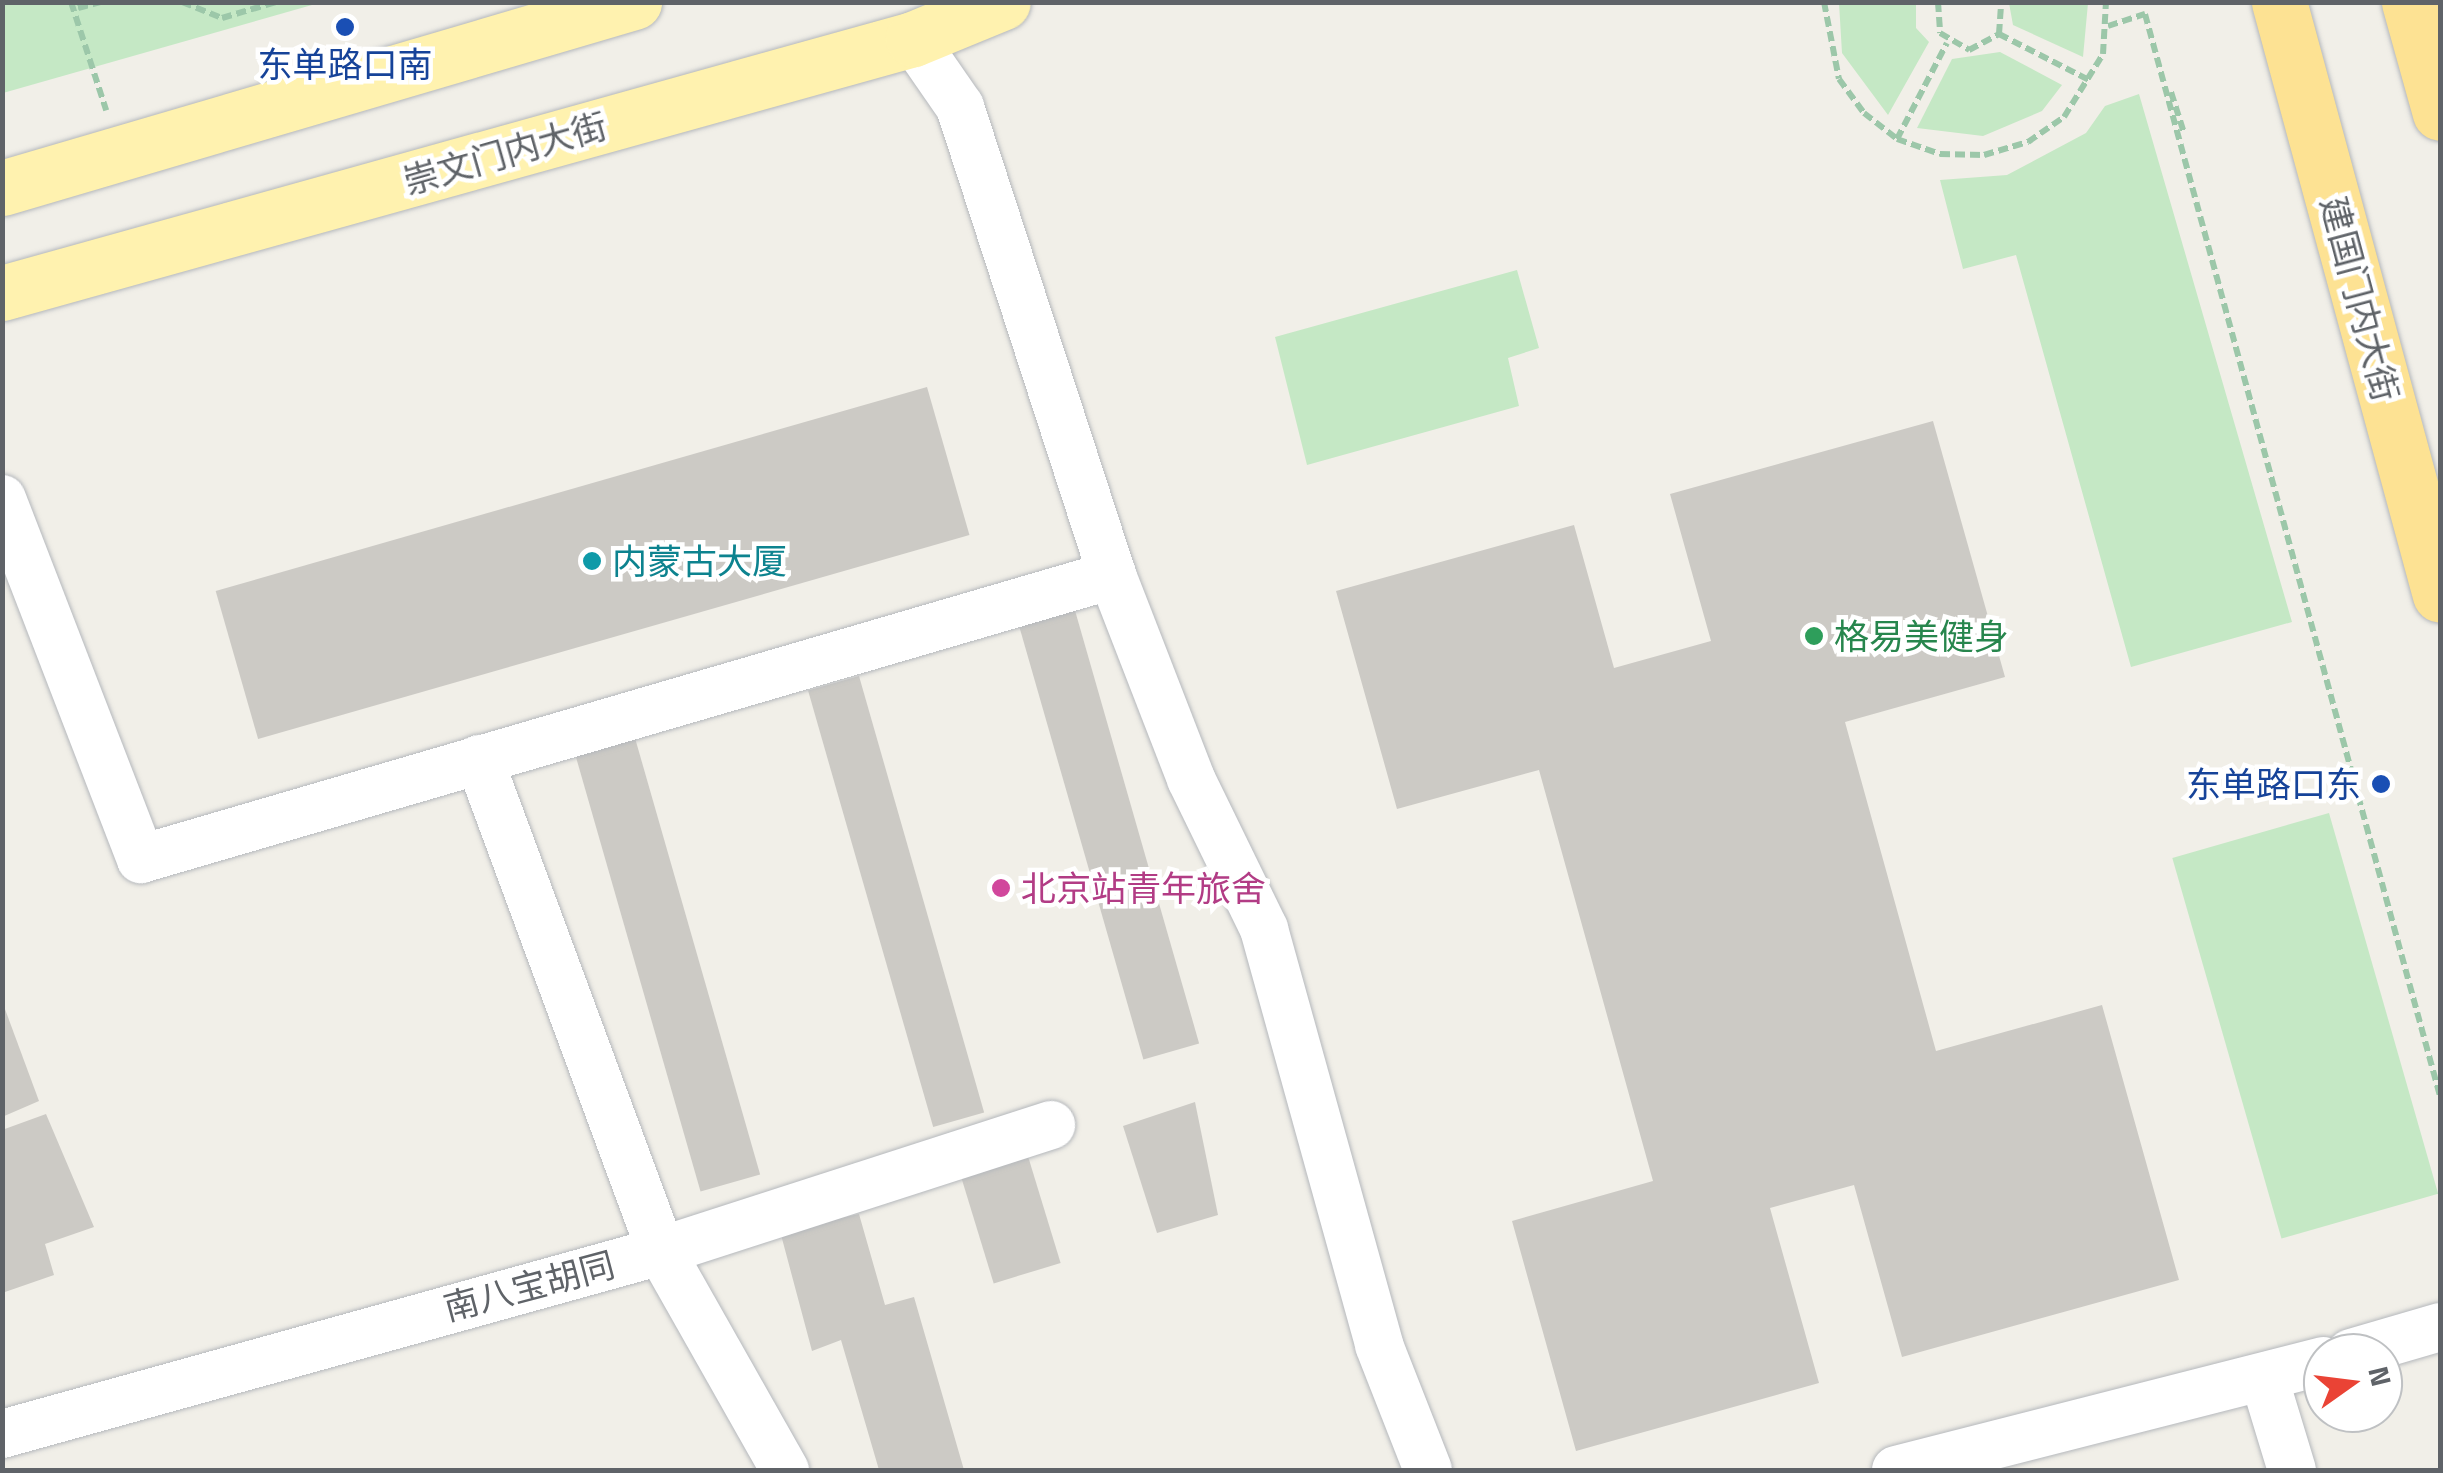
<!DOCTYPE html>
<meta charset="utf-8">
<style>
body{margin:0}
#map{position:relative;width:2443px;height:1473px;overflow:hidden;background:#f1efe8;font-family:"Titillium Web","Noto Sans SC",sans-serif}
div>[style]{position:absolute}
[style*='--x']{left:calc(var(--x)*1px);top:calc(var(--y)*1px);width:calc(var(--w)*1px);rotate:calc(var(--a)*1deg)}
.green>*{inset:0;background:#c5e8c5;transform-origin:0 0}
.building>*{inset:0;background:#cccac5;transform-origin:0 0}
.path>*{height:6px;margin-top:-3px;transform-origin:0;background:repeating-linear-gradient(90deg,#9cc7a9 0 10px,transparent 0 15px)}
.roads{filter:drop-shadow(0 0 2px #b5b8bc) drop-shadow(0 0 2px #b5b8bc)}
.street>*{height:48px;margin:-24px;padding:0 24px;transform-origin:24px;border-radius:24px;background:#fff}
.primary>*{height:55px;margin:-27.5px;padding:0 27.5px;transform-origin:27.5px;border-radius:27.5px;background:#fff2af}
.highway>*{height:55px;margin:-27.5px;padding:0 27.5px;transform-origin:27.5px;border-radius:27.5px;background:#fde293}
.dots>*{width:28px;height:28px;translate:-50% -50%;box-sizing:border-box;border:5px solid #fff;border-radius:50%}
span{translate:-50% -50%;white-space:nowrap;text-align:center;line-height:1.15;-webkit-text-stroke:9px #fff;paint-order:stroke}
.transit-label{font-size:35px;color:#164399}
.right{translate:-100% -50%;text-align:right}
.street-label{font-size:35px;color:#5f6368}
.culture-label{font-size:35px;color:#0d838f}
.left{translate:0 -50%;text-align:left}
.leisure-label{font-size:35px;color:#27864d}
.hotel-label{font-size:35px;color:#b23c85}
.frame{position:absolute;inset:0;border:5px solid #5f6368;pointer-events:none}
.north{position:absolute;left:2303px;top:1333px;width:100px;height:100px;box-sizing:border-box;background:#fff;border:2px solid #bfc1c3;border-radius:50%;rotate:76deg;font-size:28px;font-weight:700;line-height:40px;text-align:center;color:#5f6368}
.north::after{content:'';display:block;margin:auto;width:35px;height:45px;background:#ea4335;clip-path:polygon(50% 0,100% 100%,50% 72%,0 100%)}
</style>
<div id="map">
<div class="green">
<div style="clip-path:polygon(3px 2px,319px 2px,319px 3px,3px 93px)"></div>
<div style="clip-path:polygon(1839px 3px,1916px 4px,1916px 28px,1929px 42px,1888px 115px,1842px 53px)"></div>
<div style="clip-path:polygon(2009px 3px,2088px 3px,2083px 57px,2013px 25px)"></div>
<div style="clip-path:polygon(2000px 52px,2062px 85px,2042px 111px,1983px 136px,1917px 128px,1952px 59px)"></div>
<div style="clip-path:polygon(2139px 94px,2292px 622px,2131px 667px,2016px 255px,1963px 269px,1940px 180px,2007px 175px,2086px 133px,2105px 106px)"></div>
<div style="clip-path:polygon(1517px 270px,1539px 348px,1508px 358px,1519px 406px,1307px 465px,1275px 337px)"></div>
<div style="left:2329px;top:813px;width:396px;height:163px;rotate:74deg"></div>
</div>
<div class="building">
<div style="left:927px;top:387px;width:154px;height:740px;rotate:74deg"></div>
<div style="clip-path:polygon(1933px 421px,2005px 677px,1845px 722px,1936px 1051px,2102px 1005px,2179px 1280px,1902px 1357px,1854px 1185px,1770px 1208px,1819px 1383px,1576px 1451px,1512px 1221px,1653px 1181px,1539px 770px,1397px 809px,1336px 591px,1574px 525px,1614px 668px,1711px 641px,1670px 494px)"></div>
<div style="left:1074px;top:607px;width:454px;height:58px;rotate:74deg"></div>
<div style="left:859px;top:676px;width:454px;height:53px;rotate:74deg"></div>
<div style="left:635px;top:738px;width:454px;height:62px;rotate:74deg"></div>
<div style="clip-path:polygon(2px 1001px,39px 1101px,2px 1117px)"></div>
<div style="clip-path:polygon(1195px 1102px,1218px 1215px,1157px 1233px,1123px 1126px)"></div>
<div style="clip-path:polygon(46px 1114px,94px 1227px,45px 1244px,54px 1275px,5px 1292px,2px 1130px)"></div>
<div style="left:1027px;top:1153px;width:115px;height:70px;rotate:73deg"></div>
<div style="clip-path:polygon(859px 1214px,885px 1305px,914px 1297px,964px 1470px,879px 1470px,841px 1340px,812px 1351px,780px 1231px)"></div>
</div>
<div class="path">
<div style="--x:71;--y:2;--w:114;--a:72"></div>
<div style="--x:182;--y:2;--w:43;--a:21.8"></div>
<div style="--x:222;--y:18;--w:56;--a:-16.5"></div>
<div style="--x:1824;--y:2;--w:78;--a:79"></div>
<div style="--x:1839;--y:79;--w:42;--a:53.7"></div>
<div style="--x:1864;--y:113;--w:42;--a:38.2"></div>
<div style="--x:1897;--y:139;--w:46;--a:19.2"></div>
<div style="--x:1940;--y:154;--w:44;--a:1.3"></div>
<div style="--x:1984;--y:155;--w:46;--a:-16.5"></div>
<div style="--x:2028;--y:142;--w:44;--a:-34.8"></div>
<div style="--x:2064;--y:117;--w:74;--a:-58.2"></div>
<div style="--x:2103;--y:54;--w:52;--a:-86.7"></div>
<div style="--x:1938;--y:2;--w:31;--a:86"></div>
<div style="--x:1940;--y:33;--w:34;--a:30"></div>
<div style="--x:1969;--y:50;--w:34;--a:-28"></div>
<div style="--x:1999;--y:34;--w:32;--a:-86"></div>
<div style="--x:78;--y:8;--w:23;--a:-15"></div>
<div style="--x:2145;--y:14;--w:1121;--a:74.75"></div>
<div style="--x:2108;--y:26;--w:39;--a:-18"></div>
<div style="--x:1999;--y:34;--w:103;--a:27.1"></div>
<div style="--x:2171;--y:92;--w:43;--a:72.4"></div>
<div style="--x:1897;--y:139;--w:108;--a:-62.5"></div>
</div>
<div class="roads">
<div class="street">
<div style="--x:913;--y:39;--w:83;--a:55.3"></div>
<div style="--x:960;--y:107;--w:492;--a:72"></div>
<div style="--x:1112;--y:575;--w:219;--a:68.8"></div>
<div style="--x:1191;--y:779;--w:167;--a:64"></div>
<div style="--x:1264;--y:929;--w:432;--a:74.5"></div>
<div style="--x:1379;--y:1345;--w:134;--a:68.6"></div>
<div style="--x:2;--y:499;--w:386;--a:68.9"></div>
<div style="--x:141;--y:859;--w:1012;--a:-16.3"></div>
<div style="--x:479;--y:759;--w:525;--a:69.7"></div>
<div style="--x:661;--y:1251;--w:252;--a:60.5"></div>
<div style="--x:2351;--y:1353;--w:93;--a:-16.3"></div>
<div style="--x:2264;--y:1378;--w:96;--a:73.1"></div>
<div style="--x:2;--y:1434;--w:684;--a:-15.52"></div>
<div style="--x:661;--y:1251;--w:410;--a:-17.9"></div>
<div style="--x:1896;--y:1470;--w:441;--a:-14.3"></div>
</div>
<div class="primary">
<div style="--x:2;--y:188;--w:659;--a:-16.4"></div>
<div style="--x:2;--y:293;--w:946;--a:-15.58"></div>
<div style="--x:913;--y:39;--w:97;--a:-22.3"></div>
</div>
<div class="highway">
<div style="--x:2279;--y:2;--w:614;--a:74.81"></div>
<div style="--x:2409;--y:2;--w:115;--a:74.4"></div>
</div>
</div>
<div class="dots">
<div style="left:345px;top:27px;background:#1a4fb4"></div>
<div style="left:592px;top:561px;background:#0f9aa8"></div>
<div style="left:1814px;top:636px;background:#2e9e5b"></div>
<div style="left:2381px;top:784px;background:#1a4fb4"></div>
<div style="left:1001px;top:888px;background:#d1479c"></div>
</div>
<div class="transit-label">
<span style="left:345px;top:64px">东单路口南</span>
<span class="right" style="left:2361px;top:784px">东单路口东</span>
</div>
<div class="street-label">
<span style="left:505px;top:153px;rotate:-16deg">崇文门内大街</span>
<span style="left:2360px;top:299px;rotate:75deg">建国门内大街</span>
<span style="left:529px;top:1286px;rotate:-15deg">南八宝胡同</span>
</div>
<div class="culture-label">
<span class="left" style="left:612px;top:561px">内蒙古大厦</span>
</div>
<div class="leisure-label">
<span class="left" style="left:1834px;top:636px">格易美健身</span>
</div>
<div class="hotel-label">
<span class="left" style="left:1021px;top:888px">北京站青年旅舍</span>
</div>
<div class="frame"></div>
<div class="north">N</div>
</div>
